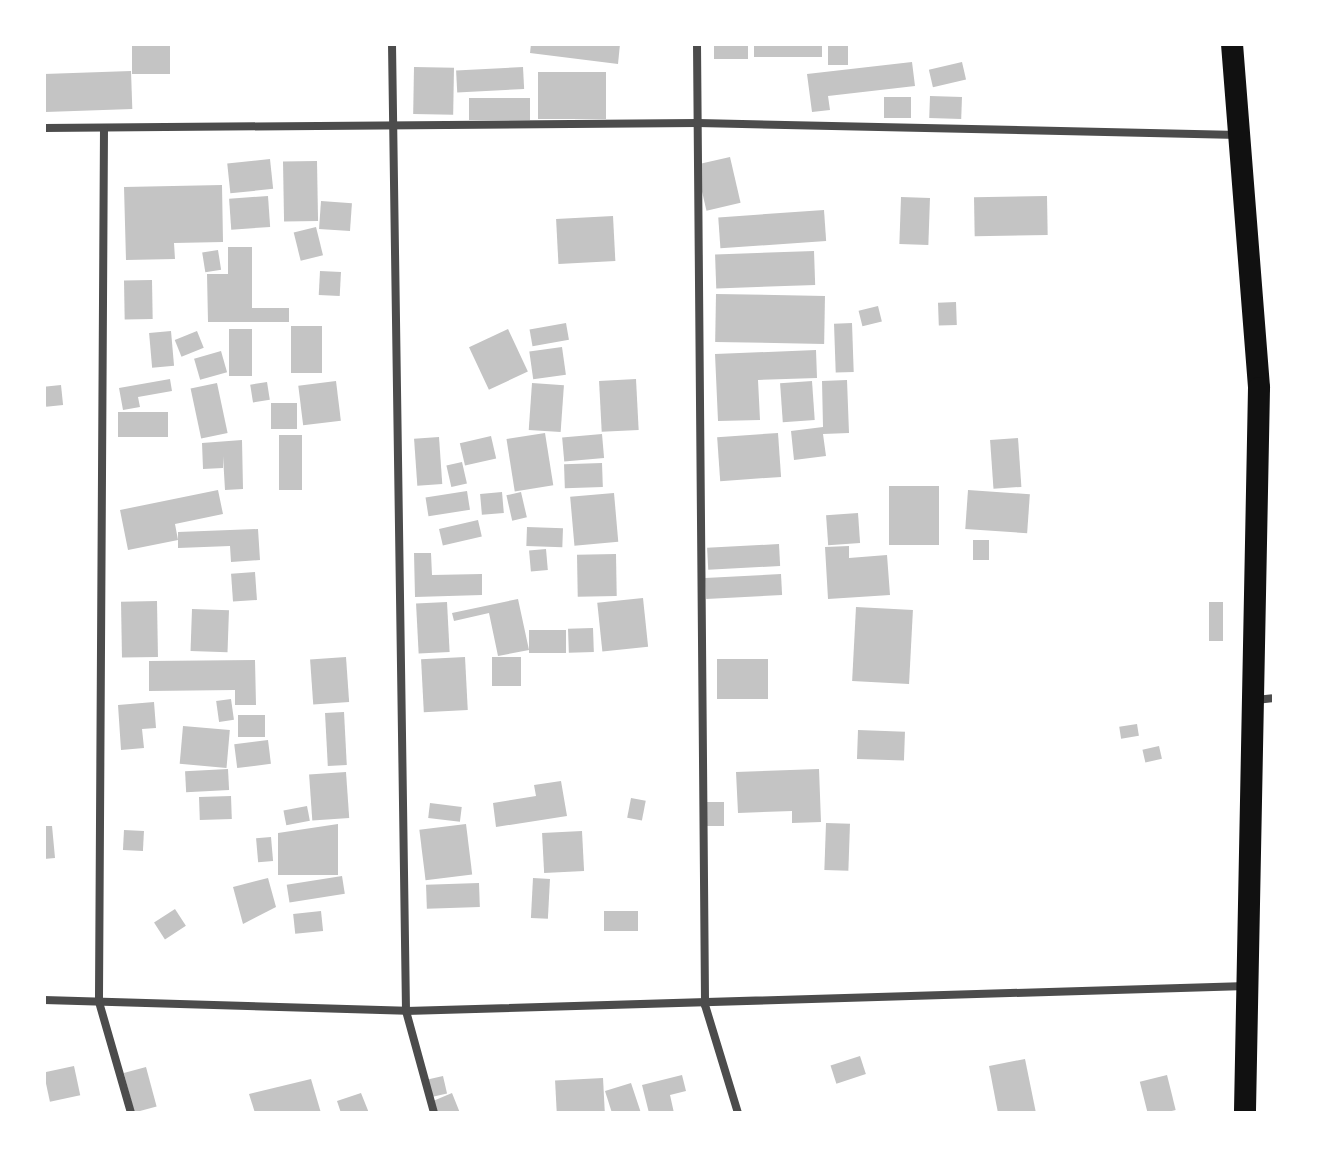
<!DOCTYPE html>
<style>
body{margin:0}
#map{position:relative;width:1318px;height:1157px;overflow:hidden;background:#fff;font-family:Figtree,sans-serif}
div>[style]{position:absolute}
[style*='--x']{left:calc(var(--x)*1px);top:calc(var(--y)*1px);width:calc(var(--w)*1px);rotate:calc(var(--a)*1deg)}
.building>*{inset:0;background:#c4c4c4;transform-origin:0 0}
.minor>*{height:8px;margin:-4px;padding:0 4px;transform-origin:4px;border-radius:4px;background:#4c4c4c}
.trunk>*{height:22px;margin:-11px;padding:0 11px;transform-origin:11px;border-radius:11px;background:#111}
span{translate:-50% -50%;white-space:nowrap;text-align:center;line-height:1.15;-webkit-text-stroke:6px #fff;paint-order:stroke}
.frame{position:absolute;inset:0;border:46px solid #fff;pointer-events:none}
</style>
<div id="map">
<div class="building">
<div style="left:132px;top:44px;width:38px;height:30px"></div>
<div style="clip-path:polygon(531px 44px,620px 44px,618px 64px,530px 53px)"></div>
<div style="left:714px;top:44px;width:34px;height:15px"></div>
<div style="left:754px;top:44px;width:68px;height:13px"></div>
<div style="left:828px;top:44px;width:20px;height:21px"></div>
<div style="clip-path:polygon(912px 62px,915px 86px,828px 96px,830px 110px,812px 112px,807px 74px)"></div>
<div style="left:962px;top:62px;width:18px;height:34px;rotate:77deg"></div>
<div style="left:414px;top:67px;width:40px;height:47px;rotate:1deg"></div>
<div style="left:523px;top:67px;width:22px;height:67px;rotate:87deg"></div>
<div style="left:131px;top:71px;width:38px;height:87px;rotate:88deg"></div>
<div style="left:538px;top:72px;width:68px;height:47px"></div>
<div style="left:930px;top:96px;width:32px;height:22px;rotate:2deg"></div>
<div style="left:884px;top:97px;width:27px;height:21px"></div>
<div style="left:469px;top:98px;width:61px;height:22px"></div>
<div style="left:730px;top:157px;width:47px;height:35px;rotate:77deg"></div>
<div style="left:270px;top:159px;width:30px;height:43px;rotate:84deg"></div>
<div style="left:317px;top:161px;width:60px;height:34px;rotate:89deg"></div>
<div style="clip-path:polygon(222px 185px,223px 242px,174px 243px,175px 259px,126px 260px,124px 187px)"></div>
<div style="left:268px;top:196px;width:31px;height:39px;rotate:86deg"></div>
<div style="left:1047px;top:196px;width:39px;height:73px;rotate:89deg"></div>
<div style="left:901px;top:197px;width:29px;height:47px;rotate:2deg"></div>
<div style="left:321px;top:201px;width:31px;height:28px;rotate:4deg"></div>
<div style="left:824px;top:210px;width:31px;height:106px;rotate:86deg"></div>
<div style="left:613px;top:216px;width:45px;height:57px;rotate:87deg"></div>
<div style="left:316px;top:227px;width:29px;height:23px;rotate:76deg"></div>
<div style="clip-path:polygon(228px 247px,252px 247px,252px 308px,289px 308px,289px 322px,208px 322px,207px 274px,228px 274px)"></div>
<div style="left:218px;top:250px;width:20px;height:16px;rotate:81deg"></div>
<div style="left:814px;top:251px;width:34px;height:99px;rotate:88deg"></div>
<div style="left:320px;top:271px;width:21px;height:24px;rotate:3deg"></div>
<div style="left:152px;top:280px;width:39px;height:28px;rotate:89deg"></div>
<div style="left:716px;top:294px;width:109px;height:48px;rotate:1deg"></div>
<div style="left:956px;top:302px;width:23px;height:18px;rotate:88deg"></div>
<div style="left:878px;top:306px;width:16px;height:20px;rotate:76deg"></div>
<div style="left:566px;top:323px;width:17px;height:37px;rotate:80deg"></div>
<div style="left:852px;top:323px;width:49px;height:18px;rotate:88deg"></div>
<div style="left:291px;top:326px;width:31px;height:47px"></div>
<div style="left:229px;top:329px;width:23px;height:47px"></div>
<div style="left:508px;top:329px;width:47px;height:43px;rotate:65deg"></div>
<div style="left:171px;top:331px;width:35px;height:22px;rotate:85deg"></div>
<div style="left:197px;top:331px;width:18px;height:24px;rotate:68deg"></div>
<div style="left:562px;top:347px;width:28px;height:33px;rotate:82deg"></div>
<div style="clip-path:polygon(816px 350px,817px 378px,758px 380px,760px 420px,718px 421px,715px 354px)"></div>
<div style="left:221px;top:351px;width:22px;height:28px;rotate:74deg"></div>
<div style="clip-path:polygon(170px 379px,172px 391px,138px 397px,140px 407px,123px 410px,119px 388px)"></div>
<div style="left:636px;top:379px;width:51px;height:37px;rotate:87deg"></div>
<div style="clip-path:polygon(847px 380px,849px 433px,823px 434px,826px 456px,794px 460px,791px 431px,823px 427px,822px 381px)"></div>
<div style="left:336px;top:381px;width:40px;height:38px;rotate:83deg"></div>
<div style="left:812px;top:381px;width:39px;height:32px;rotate:86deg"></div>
<div style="left:267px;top:382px;width:18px;height:17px;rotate:81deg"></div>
<div style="left:217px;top:383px;width:51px;height:27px;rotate:78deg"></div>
<div style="left:532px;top:383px;width:32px;height:47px;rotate:4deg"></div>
<div style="left:61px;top:385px;width:20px;height:17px;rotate:84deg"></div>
<div style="left:271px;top:403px;width:26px;height:26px"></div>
<div style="left:118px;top:412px;width:50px;height:25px"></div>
<div style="left:545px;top:433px;width:53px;height:39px;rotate:81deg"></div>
<div style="left:778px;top:433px;width:44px;height:61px;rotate:86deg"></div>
<div style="left:602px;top:434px;width:24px;height:40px;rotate:85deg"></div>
<div style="left:279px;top:435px;width:23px;height:55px"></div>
<div style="left:491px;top:436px;width:23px;height:32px;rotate:77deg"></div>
<div style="left:439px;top:437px;width:47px;height:25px;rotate:86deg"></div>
<div style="left:1018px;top:438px;width:49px;height:28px;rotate:86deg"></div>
<div style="clip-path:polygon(242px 440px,243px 489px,225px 490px,223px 456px,223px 468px,203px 469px,202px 443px)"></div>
<div style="left:462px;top:462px;width:22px;height:16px;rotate:77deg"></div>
<div style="left:602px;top:463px;width:24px;height:38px;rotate:88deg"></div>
<div style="left:889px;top:486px;width:50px;height:59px"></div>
<div style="clip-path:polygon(218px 490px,223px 514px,175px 524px,178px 540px,128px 550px,120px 510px)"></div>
<div style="left:968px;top:490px;width:62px;height:39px;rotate:4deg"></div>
<div style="left:467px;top:491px;width:19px;height:42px;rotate:81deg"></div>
<div style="left:502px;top:492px;width:21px;height:22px;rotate:85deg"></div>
<div style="left:521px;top:492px;width:26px;height:15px;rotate:77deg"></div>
<div style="left:614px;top:493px;width:49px;height:44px;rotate:85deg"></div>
<div style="left:858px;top:513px;width:30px;height:32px;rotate:86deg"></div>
<div style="left:478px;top:520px;width:17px;height:40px;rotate:77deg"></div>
<div style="left:527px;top:527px;width:36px;height:19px;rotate:2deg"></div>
<div style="clip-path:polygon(258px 529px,260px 560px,231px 562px,230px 546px,178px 548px,178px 532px)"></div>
<div style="left:973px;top:540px;width:16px;height:20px"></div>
<div style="left:779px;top:544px;width:22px;height:72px;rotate:87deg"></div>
<div style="clip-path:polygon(849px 546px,849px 558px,887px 555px,890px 595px,828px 599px,825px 547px)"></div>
<div style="left:546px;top:549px;width:21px;height:17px;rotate:85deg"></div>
<div style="clip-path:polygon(414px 553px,431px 553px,432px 575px,482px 574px,482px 595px,415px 597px)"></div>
<div style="left:616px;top:554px;width:42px;height:39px;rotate:89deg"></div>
<div style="left:255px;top:572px;width:28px;height:24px;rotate:86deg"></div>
<div style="left:781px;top:574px;width:21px;height:76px;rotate:87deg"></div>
<div style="left:643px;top:598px;width:49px;height:46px;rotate:84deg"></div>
<div style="clip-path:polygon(518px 599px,529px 650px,498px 656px,489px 613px,454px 621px,452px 613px)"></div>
<div style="left:157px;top:601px;width:56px;height:36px;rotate:89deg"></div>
<div style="left:447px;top:602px;width:50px;height:31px;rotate:87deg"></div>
<div style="left:1209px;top:602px;width:14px;height:39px"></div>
<div style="left:856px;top:607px;width:57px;height:74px;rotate:3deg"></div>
<div style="left:192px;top:609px;width:37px;height:42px;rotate:2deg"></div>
<div style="left:593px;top:628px;width:24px;height:25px;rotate:88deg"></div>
<div style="left:529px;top:630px;width:37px;height:23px"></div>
<div style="left:346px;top:657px;width:45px;height:36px;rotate:86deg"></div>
<div style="left:465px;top:657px;width:53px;height:44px;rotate:87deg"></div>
<div style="left:492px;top:657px;width:29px;height:29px"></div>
<div style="left:717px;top:659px;width:51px;height:40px"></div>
<div style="clip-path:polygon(255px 660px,256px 705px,235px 705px,235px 690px,149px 691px,149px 661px)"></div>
<div style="left:231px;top:699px;width:21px;height:15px;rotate:82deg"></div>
<div style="clip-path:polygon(154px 702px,156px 728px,142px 729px,144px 748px,121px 750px,118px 705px)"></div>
<div style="left:344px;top:712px;width:53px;height:19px;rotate:87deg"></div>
<div style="left:238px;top:715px;width:27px;height:22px"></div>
<div style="left:1137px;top:724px;width:12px;height:18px;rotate:81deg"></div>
<div style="left:183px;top:726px;width:47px;height:38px;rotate:5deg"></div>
<div style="left:858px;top:730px;width:47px;height:29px;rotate:2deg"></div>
<div style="left:268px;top:740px;width:24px;height:34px;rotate:83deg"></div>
<div style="left:1159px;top:746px;width:13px;height:17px;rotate:77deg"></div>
<div style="left:228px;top:769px;width:21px;height:43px;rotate:87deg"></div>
<div style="clip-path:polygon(819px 769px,821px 822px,792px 823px,792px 811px,738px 813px,736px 772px)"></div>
<div style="left:346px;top:772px;width:46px;height:37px;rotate:86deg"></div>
<div style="clip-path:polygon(561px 781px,567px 816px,496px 827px,493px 803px,536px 796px,534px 785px)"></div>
<div style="left:231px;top:796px;width:23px;height:32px;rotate:88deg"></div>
<div style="left:631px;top:798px;width:15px;height:20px;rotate:11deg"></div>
<div style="left:706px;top:802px;width:18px;height:24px"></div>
<div style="left:430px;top:803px;width:32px;height:15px;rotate:7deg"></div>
<div style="left:307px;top:806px;width:15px;height:24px;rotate:79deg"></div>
<div style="left:826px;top:823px;width:24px;height:47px;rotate:2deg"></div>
<div style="clip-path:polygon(338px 824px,338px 875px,278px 875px,278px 833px)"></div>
<div style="left:466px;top:824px;width:51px;height:47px;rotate:83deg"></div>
<div style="clip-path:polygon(44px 826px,52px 826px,55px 858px,44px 859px)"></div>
<div style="left:124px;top:830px;width:20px;height:20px;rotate:3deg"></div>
<div style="left:582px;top:831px;width:40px;height:40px;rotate:87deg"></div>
<div style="left:271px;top:837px;width:24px;height:15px;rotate:85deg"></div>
<div style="left:342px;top:876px;width:18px;height:56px;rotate:81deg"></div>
<div style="clip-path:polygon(268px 878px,276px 907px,243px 924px,233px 887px)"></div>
<div style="left:533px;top:878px;width:17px;height:40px;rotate:3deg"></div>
<div style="left:479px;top:883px;width:24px;height:53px;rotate:88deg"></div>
<div style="left:175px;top:909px;width:20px;height:25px;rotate:57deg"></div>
<div style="left:321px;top:911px;width:20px;height:28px;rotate:84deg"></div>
<div style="left:638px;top:911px;width:20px;height:34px;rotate:90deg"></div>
<div style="left:860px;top:1056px;width:19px;height:31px;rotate:72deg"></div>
<div style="clip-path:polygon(1025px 1059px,1036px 1113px,998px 1113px,989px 1066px)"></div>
<div style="left:74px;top:1066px;width:30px;height:31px;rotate:78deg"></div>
<div style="left:146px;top:1067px;width:41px;height:23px;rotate:75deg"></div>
<div style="clip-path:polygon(682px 1075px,686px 1091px,670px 1095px,674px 1113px,649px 1113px,642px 1085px)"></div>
<div style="left:1167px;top:1075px;width:36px;height:28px;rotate:76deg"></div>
<div style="left:443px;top:1076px;width:18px;height:18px;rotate:77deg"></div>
<div style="left:603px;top:1078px;width:35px;height:48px;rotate:87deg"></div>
<div style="clip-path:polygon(311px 1079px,321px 1113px,255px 1113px,249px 1094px)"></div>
<div style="clip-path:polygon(631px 1083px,641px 1113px,612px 1113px,605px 1091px)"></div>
<div style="clip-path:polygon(361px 1093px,369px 1113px,341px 1113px,337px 1101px)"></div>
<div style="clip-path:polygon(452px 1093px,460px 1113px,438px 1113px,433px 1101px)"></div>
</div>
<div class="minor">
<div style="--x:392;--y:44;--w:967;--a:89.17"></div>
<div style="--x:406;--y:1011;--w:106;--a:74.6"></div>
<div style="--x:697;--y:44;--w:961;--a:89.52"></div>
<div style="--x:705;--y:1005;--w:113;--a:73"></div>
<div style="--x:44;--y:128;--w:654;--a:-0.44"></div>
<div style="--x:698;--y:123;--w:541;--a:1.27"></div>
<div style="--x:104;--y:128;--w:874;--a:90.33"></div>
<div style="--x:99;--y:1002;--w:116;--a:73.9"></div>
<div style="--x:1256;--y:700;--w:18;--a:-6"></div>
<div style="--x:44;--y:1000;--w:362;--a:1.7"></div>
<div style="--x:406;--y:1011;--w:841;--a:-1.7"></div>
</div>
<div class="trunk">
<div style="--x:1232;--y:44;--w:345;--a:85.5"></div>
<div style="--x:1259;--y:388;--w:725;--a:91.11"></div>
</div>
<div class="frame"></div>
</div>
